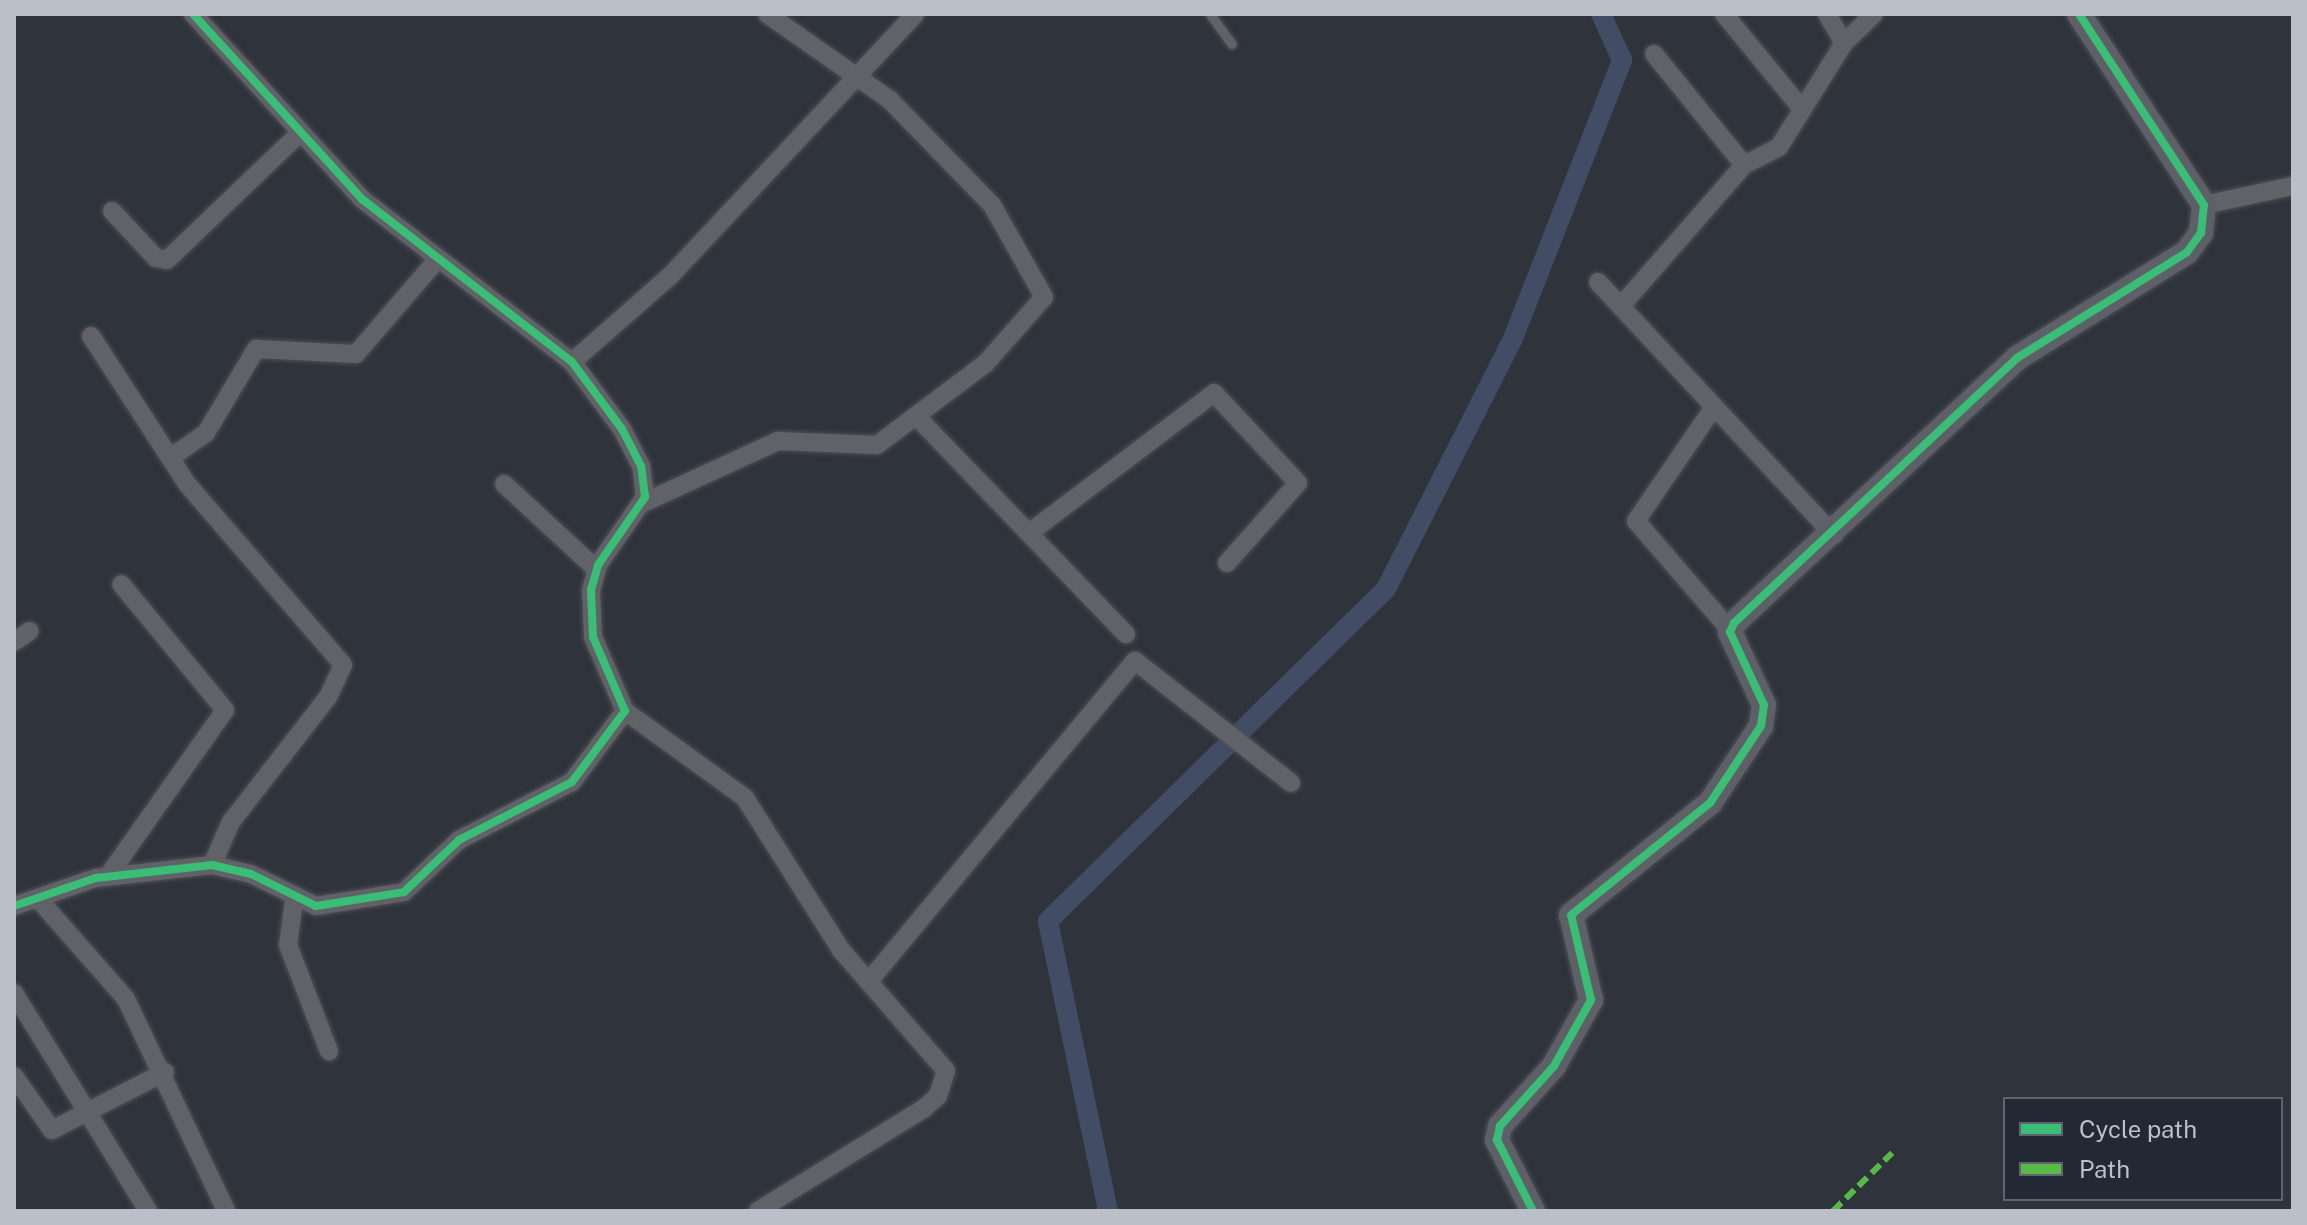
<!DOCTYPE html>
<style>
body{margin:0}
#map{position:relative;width:2307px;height:1225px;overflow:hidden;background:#2f333b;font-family:"Public Sans",sans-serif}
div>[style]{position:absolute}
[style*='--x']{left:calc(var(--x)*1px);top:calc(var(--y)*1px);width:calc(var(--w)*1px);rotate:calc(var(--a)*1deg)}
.canal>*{height:20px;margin:-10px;padding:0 10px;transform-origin:10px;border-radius:10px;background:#424c64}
.roads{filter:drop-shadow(0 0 2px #4d4f55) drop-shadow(0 0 2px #4d4f55)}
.lane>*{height:9px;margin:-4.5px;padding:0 4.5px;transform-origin:4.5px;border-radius:4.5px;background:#606268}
.street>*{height:18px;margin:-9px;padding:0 9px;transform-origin:9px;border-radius:9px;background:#606268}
.secondary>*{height:24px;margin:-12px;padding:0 12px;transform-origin:12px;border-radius:12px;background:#5d6067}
.quiet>*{height:6px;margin-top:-3px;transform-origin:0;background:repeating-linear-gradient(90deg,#58b947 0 12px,transparent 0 18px)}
.cycleway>*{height:8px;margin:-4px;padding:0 4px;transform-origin:4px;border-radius:4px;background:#3abd76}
span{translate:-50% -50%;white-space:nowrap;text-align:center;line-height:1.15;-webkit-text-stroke:6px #232835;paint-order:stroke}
.frame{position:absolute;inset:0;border:16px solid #bbbfca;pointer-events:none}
.legend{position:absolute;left:2003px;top:1097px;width:280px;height:104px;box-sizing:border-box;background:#232835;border:2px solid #606471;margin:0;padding:10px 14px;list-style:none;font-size:24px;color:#bbbfca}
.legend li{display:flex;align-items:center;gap:16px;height:40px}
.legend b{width:40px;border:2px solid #606471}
</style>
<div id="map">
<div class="canal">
<div style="--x:1108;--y:1211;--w:296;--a:-101.7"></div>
<div style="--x:1048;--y:921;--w:474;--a:-44.5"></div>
<div style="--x:1386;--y:589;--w:278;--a:-63.1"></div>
<div style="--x:1512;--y:341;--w:302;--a:-68.6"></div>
<div style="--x:1622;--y:60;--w:51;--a:-114.5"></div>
</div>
<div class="roads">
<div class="lane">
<div style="--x:1210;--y:14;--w:37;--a:54"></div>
</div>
<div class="street">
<div style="--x:1724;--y:14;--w:123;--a:50.6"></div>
<div style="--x:1827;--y:14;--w:34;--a:60"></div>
<div style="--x:1744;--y:165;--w:39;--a:-27"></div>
<div style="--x:1779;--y:147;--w:123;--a:-58"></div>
<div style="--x:1844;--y:43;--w:42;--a:-44"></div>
<div style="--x:2204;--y:205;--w:91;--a:-12.1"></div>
<div style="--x:112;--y:211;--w:64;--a:46.9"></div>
<div style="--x:156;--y:258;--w:11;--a:10"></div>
<div style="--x:167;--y:260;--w:182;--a:-43.7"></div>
<div style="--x:1598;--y:282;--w:346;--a:47"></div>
<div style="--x:1621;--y:306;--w:187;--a:-48.9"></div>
<div style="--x:1744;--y:165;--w:143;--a:-129"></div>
<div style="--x:91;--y:336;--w:176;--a:57"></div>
<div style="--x:187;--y:484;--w:239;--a:49.2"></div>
<div style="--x:343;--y:665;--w:35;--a:115"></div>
<div style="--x:328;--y:697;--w:158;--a:127.8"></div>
<div style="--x:231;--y:822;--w:47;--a:113.8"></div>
<div style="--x:572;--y:362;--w:132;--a:-41.3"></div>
<div style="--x:671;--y:275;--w:357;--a:-46.9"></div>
<div style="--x:1714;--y:407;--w:138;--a:124.4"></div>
<div style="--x:1636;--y:521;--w:144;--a:49.2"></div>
<div style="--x:916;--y:416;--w:303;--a:46.1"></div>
<div style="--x:170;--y:458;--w:44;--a:-34.8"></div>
<div style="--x:206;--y:433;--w:98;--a:-59.2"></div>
<div style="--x:256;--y:349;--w:100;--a:2.9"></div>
<div style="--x:356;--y:354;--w:123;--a:-49.3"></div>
<div style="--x:504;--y:484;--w:125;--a:42.7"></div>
<div style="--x:643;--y:503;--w:149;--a:-24.7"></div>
<div style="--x:778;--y:441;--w:99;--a:2.3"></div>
<div style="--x:877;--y:445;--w:135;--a:-36.9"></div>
<div style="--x:985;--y:364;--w:89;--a:-48.6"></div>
<div style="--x:1044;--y:297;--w:106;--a:-119.5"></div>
<div style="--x:992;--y:205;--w:146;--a:-134.2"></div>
<div style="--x:890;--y:100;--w:150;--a:-145"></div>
<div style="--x:1029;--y:533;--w:232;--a:-37.1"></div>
<div style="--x:1214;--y:393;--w:123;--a:47"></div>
<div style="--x:1298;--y:483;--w:107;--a:131.6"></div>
<div style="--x:14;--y:642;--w:19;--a:-35"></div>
<div style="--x:625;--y:711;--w:148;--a:35.9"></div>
<div style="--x:745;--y:798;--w:180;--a:57.7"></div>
<div style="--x:841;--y:950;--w:160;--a:49"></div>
<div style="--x:946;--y:1071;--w:26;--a:108"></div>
<div style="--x:938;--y:1096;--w:20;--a:139"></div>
<div style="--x:923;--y:1109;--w:194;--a:148.3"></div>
<div style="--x:108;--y:876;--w:203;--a:-54.8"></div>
<div style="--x:225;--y:710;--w:163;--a:-129.5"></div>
<div style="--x:40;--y:901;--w:130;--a:48.7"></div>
<div style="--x:126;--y:999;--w:234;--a:64.7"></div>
<div style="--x:294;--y:901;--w:44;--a:97.8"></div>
<div style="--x:288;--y:945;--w:114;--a:68.9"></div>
<div style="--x:14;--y:906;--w:87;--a:-18.9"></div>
<div style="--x:96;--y:878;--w:117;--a:-6.4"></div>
<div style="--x:212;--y:865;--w:40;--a:13"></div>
<div style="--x:251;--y:874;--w:72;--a:26.2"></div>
<div style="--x:316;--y:906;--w:89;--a:-9"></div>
<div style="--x:404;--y:892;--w:76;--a:-43.4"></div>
<div style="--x:459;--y:840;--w:127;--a:-27.2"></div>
<div style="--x:572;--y:782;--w:89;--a:-53.3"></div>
<div style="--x:625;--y:711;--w:81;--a:-113.4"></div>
<div style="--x:593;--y:637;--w:47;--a:-92.4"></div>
<div style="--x:591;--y:590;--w:26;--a:-74"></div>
<div style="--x:598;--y:565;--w:83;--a:-55.3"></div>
<div style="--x:645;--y:497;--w:31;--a:-97"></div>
<div style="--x:641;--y:466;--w:42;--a:-117.2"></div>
<div style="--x:622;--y:429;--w:84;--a:-126.7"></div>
<div style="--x:572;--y:362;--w:266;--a:-142.2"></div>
<div style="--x:362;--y:199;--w:251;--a:-132.4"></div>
<div style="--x:869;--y:981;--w:416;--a:-50.3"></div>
<div style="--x:1135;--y:661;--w:198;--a:38"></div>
<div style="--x:14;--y:993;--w:256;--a:58.4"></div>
<div style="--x:14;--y:1076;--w:66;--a:54.9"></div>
<div style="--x:52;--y:1130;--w:127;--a:-27.2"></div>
</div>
<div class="secondary">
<div style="--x:1533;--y:1211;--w:80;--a:-116.9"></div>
<div style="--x:1497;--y:1140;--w:14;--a:-78"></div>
<div style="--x:1500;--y:1126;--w:81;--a:-48"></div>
<div style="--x:1554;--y:1066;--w:76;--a:-60.7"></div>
<div style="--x:1591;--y:1000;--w:87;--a:-103.2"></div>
<div style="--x:1571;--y:915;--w:179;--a:-38.9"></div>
<div style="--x:1710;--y:803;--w:92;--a:-56.5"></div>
<div style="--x:1761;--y:726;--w:21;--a:-82"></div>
<div style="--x:1764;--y:705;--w:81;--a:-115"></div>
<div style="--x:1730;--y:632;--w:10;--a:-66"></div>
<div style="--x:1734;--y:623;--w:388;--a:-43.1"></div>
<div style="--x:2017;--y:358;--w:200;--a:-31.9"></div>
<div style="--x:2187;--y:252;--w:24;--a:-54"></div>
<div style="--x:2201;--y:233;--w:28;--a:-84"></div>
<div style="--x:2204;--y:205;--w:228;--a:-123.2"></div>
</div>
</div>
<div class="quiet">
<div style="--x:1833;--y:1211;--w:83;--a:-44.5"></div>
</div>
<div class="cycleway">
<div style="--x:14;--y:906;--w:87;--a:-18.9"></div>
<div style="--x:96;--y:878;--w:117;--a:-6.4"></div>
<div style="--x:212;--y:865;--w:40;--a:13"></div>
<div style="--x:251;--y:874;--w:72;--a:26.2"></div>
<div style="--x:316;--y:906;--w:89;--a:-9"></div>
<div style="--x:404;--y:892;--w:76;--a:-43.4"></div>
<div style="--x:459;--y:840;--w:127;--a:-27.2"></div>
<div style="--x:572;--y:782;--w:89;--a:-53.3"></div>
<div style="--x:625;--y:711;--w:81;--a:-113.4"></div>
<div style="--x:593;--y:637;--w:47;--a:-92.4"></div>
<div style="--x:591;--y:590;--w:26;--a:-74"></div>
<div style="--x:598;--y:565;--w:83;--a:-55.3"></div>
<div style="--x:645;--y:497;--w:31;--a:-97"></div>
<div style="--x:641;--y:466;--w:42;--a:-117.2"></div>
<div style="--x:622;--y:429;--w:84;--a:-126.7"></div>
<div style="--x:572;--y:362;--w:266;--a:-142.2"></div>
<div style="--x:362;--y:199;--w:251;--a:-132.4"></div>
<div style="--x:1533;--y:1211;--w:80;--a:-116.9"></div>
<div style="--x:1497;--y:1140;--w:14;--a:-78"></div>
<div style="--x:1500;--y:1126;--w:81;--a:-48"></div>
<div style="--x:1554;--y:1066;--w:76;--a:-60.7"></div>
<div style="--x:1591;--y:1000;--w:87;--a:-103.2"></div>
<div style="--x:1571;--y:915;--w:179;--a:-38.9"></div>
<div style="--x:1710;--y:803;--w:92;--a:-56.5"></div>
<div style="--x:1761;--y:726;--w:21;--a:-82"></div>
<div style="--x:1764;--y:705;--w:81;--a:-115"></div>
<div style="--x:1730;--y:632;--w:10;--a:-66"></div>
<div style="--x:1734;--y:623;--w:388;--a:-43.1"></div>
<div style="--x:2017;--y:358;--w:200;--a:-31.9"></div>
<div style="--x:2187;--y:252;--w:24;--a:-54"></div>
<div style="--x:2201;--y:233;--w:28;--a:-84"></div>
<div style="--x:2204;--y:205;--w:228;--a:-123.2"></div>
</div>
<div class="frame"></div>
<ul class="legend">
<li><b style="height:10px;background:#3abd76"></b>Cycle path</li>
<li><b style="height:10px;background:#58b947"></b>Path</li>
</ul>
</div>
